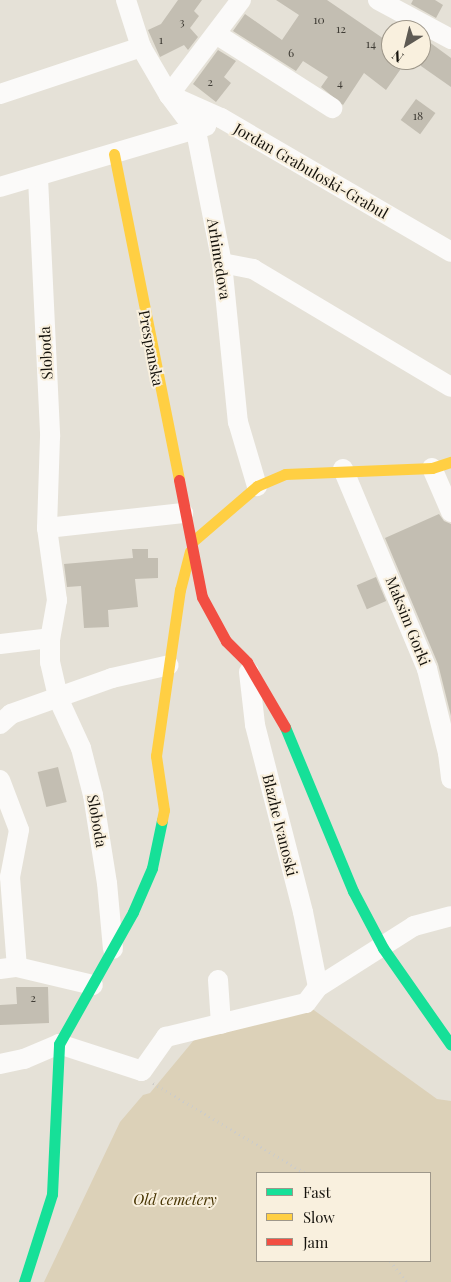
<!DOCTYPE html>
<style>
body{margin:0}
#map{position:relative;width:451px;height:1282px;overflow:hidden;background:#e5e1d7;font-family:"Playfair Display",serif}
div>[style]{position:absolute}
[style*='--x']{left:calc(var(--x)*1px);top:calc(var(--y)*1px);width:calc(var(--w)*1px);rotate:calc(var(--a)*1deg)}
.green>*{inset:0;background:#dcd1b8}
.building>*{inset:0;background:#c3beb2;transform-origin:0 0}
.path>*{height:3px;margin-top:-1.5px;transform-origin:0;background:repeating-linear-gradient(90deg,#cdccc9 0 1px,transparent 0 5px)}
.street>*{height:20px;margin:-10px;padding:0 10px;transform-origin:10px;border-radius:10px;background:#fbfaf9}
.fast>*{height:11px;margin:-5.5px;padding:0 5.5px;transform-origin:5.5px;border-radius:5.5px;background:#16e098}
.slow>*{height:11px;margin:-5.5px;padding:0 5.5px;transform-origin:5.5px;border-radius:5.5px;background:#ffcf43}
.jam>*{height:11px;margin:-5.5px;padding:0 5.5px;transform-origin:5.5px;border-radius:5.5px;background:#f24e42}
span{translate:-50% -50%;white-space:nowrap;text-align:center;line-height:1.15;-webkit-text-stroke:4px #f9f0de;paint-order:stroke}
.number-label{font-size:12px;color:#403d36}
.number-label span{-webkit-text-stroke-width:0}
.street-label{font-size:15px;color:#15120c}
.park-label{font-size:15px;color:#463300;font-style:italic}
.legend{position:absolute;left:256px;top:1172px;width:175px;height:90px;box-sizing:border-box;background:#f9f0de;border:1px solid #9e978a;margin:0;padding:6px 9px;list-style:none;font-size:15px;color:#15120c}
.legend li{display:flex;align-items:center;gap:10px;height:25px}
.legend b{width:25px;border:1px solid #9e978a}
.north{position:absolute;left:381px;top:20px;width:50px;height:50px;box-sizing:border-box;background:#f9f0de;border:1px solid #9e978a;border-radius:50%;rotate:216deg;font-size:14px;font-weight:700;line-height:20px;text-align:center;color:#15120c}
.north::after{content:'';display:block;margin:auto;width:18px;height:22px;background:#5e5a53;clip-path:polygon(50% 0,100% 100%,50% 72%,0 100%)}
</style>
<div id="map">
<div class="green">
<div style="clip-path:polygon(evenodd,311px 1008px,437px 1099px,451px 1101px,451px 1282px,44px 1282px,120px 1122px,143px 1095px,150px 1093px,194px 1040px,311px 1008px,257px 1173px,430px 1173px,430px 1261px,257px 1261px,257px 1173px)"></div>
</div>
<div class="building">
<div style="clip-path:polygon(178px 0,202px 0,194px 11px,199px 16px,190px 28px,198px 37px,188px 50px,184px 45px,160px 57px,148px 30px,161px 24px)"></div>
<div style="clip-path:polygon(276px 0,327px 0,387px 41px,385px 45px,391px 49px,391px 60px,407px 60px,386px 90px,364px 73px,343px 105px,321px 87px,328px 77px,303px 61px,296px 71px,233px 31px,245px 14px,282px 40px,299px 15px)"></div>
<div style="clip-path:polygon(413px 0,435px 0,443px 5px,436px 18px,411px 4px)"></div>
<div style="clip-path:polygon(421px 36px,451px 58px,451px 87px,421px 66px)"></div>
<div style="clip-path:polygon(218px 50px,236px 61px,224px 77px,231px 83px,216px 102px,193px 84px)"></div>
<div style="left:416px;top:99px;width:24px;height:26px;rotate:36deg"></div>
<div style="clip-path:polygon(439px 514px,444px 521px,451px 524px,451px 716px,438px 664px,385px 538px)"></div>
<div style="clip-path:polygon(132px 549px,148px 549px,148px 558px,158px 558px,158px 578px,135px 579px,138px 607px,108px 610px,109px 627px,84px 628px,81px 586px,67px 587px,64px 564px,133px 558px)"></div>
<div style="left:376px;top:577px;width:26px;height:21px;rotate:67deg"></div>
<div style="left:58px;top:767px;width:36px;height:21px;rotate:76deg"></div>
<div style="clip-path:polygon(16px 987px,48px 987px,49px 1023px,0 1025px,0 1005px,17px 1004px)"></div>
</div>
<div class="path">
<div style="--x:153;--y:1083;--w:177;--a:30.6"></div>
<div style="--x:390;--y:1261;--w:27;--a:51"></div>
</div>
<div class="street">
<div style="--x:126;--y:0;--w:49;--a:72.3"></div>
<div style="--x:141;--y:47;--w:56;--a:59.7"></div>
<div style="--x:169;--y:95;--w:45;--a:53.1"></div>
<div style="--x:196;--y:131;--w:135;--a:78.9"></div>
<div style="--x:222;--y:263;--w:160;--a:84.3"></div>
<div style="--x:238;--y:422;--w:67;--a:73.5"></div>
<div style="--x:241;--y:0;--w:119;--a:127.2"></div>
<div style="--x:169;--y:95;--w:57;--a:23.9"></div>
<div style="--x:221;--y:118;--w:266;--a:30.2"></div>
<div style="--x:378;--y:0;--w:83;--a:28.1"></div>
<div style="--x:216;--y:34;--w:138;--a:32.5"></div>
<div style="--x:0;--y:94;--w:149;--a:-18.4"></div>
<div style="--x:38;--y:178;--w:259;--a:87.3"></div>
<div style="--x:50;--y:437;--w:91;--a:91.9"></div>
<div style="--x:47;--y:528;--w:73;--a:82.1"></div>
<div style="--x:57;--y:600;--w:39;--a:100"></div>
<div style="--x:50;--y:638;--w:24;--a:90"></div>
<div style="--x:50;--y:662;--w:37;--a:77"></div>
<div style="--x:58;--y:698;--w:55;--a:65.3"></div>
<div style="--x:81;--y:748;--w:49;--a:75.7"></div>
<div style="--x:93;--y:795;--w:89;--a:81"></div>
<div style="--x:107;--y:883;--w:66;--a:84.8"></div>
<div style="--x:0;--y:187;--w:215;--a:-16.5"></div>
<div style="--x:222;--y:263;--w:32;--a:11"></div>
<div style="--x:253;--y:269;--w:230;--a:30.8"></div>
<div style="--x:432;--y:468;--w:48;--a:66.6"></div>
<div style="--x:343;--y:469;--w:217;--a:67.2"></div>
<div style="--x:427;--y:669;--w:87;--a:76"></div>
<div style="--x:448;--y:753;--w:26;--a:83"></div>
<div style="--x:47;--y:528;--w:137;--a:-6.3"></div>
<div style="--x:0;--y:644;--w:50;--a:-6.8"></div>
<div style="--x:249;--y:672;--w:53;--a:83.5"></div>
<div style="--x:255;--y:725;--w:193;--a:75.6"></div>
<div style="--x:303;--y:912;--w:76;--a:78.7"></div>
<div style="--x:0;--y:724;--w:15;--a:-42"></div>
<div style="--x:11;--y:714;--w:107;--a:-19.6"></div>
<div style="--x:112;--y:678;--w:58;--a:-12.8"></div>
<div style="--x:0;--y:780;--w:53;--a:69.2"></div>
<div style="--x:19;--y:830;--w:48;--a:100.8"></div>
<div style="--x:10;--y:877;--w:90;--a:85.6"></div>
<div style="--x:0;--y:969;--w:17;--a:-7"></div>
<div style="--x:17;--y:967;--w:78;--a:13.3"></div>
<div style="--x:218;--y:980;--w:44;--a:86.1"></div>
<div style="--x:0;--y:1064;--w:25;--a:-12"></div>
<div style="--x:24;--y:1059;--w:38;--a:-23"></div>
<div style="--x:59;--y:1044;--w:87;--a:18"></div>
<div style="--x:142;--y:1071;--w:42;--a:-54.8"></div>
<div style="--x:166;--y:1037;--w:144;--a:-13.7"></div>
<div style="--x:306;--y:1003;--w:20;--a:-53"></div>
<div style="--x:318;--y:987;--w:114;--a:-32.4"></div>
<div style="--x:414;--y:926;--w:38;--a:-15"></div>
</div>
<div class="fast">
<div style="--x:285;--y:727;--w:178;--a:67.5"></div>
<div style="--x:353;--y:891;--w:64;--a:62.2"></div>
<div style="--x:383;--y:948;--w:118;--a:55"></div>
<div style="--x:24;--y:1282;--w:92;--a:-72.3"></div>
<div style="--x:52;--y:1194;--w:150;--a:-87.3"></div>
<div style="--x:59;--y:1044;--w:151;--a:-60.7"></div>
<div style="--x:133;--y:912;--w:48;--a:-66.6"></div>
<div style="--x:152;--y:868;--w:49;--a:-78.2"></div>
</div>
<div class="slow">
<div style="--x:114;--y:154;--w:332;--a:78.7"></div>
<div style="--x:192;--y:542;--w:86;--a:-40.7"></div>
<div style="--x:257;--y:486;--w:30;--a:-23"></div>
<div style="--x:285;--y:474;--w:147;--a:-2.3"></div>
<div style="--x:432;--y:468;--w:20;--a:-18"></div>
<div style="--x:162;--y:820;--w:10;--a:-79"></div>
<div style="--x:164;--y:810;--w:55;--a:-98.4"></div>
<div style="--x:156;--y:756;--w:168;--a:-81.8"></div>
<div style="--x:180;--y:590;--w:40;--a:-75.6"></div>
</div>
<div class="jam">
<div style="--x:179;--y:480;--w:119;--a:78.9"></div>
<div style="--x:202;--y:597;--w:50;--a:61.4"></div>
<div style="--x:226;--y:641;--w:30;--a:45"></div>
<div style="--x:247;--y:662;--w:75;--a:59.7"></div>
</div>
<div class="number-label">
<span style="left:319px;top:20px">10</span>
<span style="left:182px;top:22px">3</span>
<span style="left:341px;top:29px">12</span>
<span style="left:161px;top:40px">1</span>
<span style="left:371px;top:44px">14</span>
<span style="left:291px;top:53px">6</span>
<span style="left:210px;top:82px">2</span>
<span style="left:340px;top:83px">4</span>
<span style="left:418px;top:116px">18</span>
<span style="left:33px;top:998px">2</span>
</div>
<div class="street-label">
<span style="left:311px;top:171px;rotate:30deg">Jordan Grabuloski-Grabul</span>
<span style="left:219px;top:259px;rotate:81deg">Arhimedova</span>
<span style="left:151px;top:348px;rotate:79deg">Prespanska</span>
<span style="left:46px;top:353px;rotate:-93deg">Sloboda</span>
<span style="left:408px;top:621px;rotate:68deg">Maksim Gorki</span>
<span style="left:97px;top:821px;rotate:80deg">Sloboda</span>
<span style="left:280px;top:825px;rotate:76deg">Blazhe Ivanoski</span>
</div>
<div class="park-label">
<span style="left:175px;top:1200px">Old cemetery</span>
</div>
<ul class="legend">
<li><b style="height:6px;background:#16e098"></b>Fast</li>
<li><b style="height:6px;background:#ffcf43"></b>Slow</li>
<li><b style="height:6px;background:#f24e42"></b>Jam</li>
</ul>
<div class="north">N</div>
</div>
